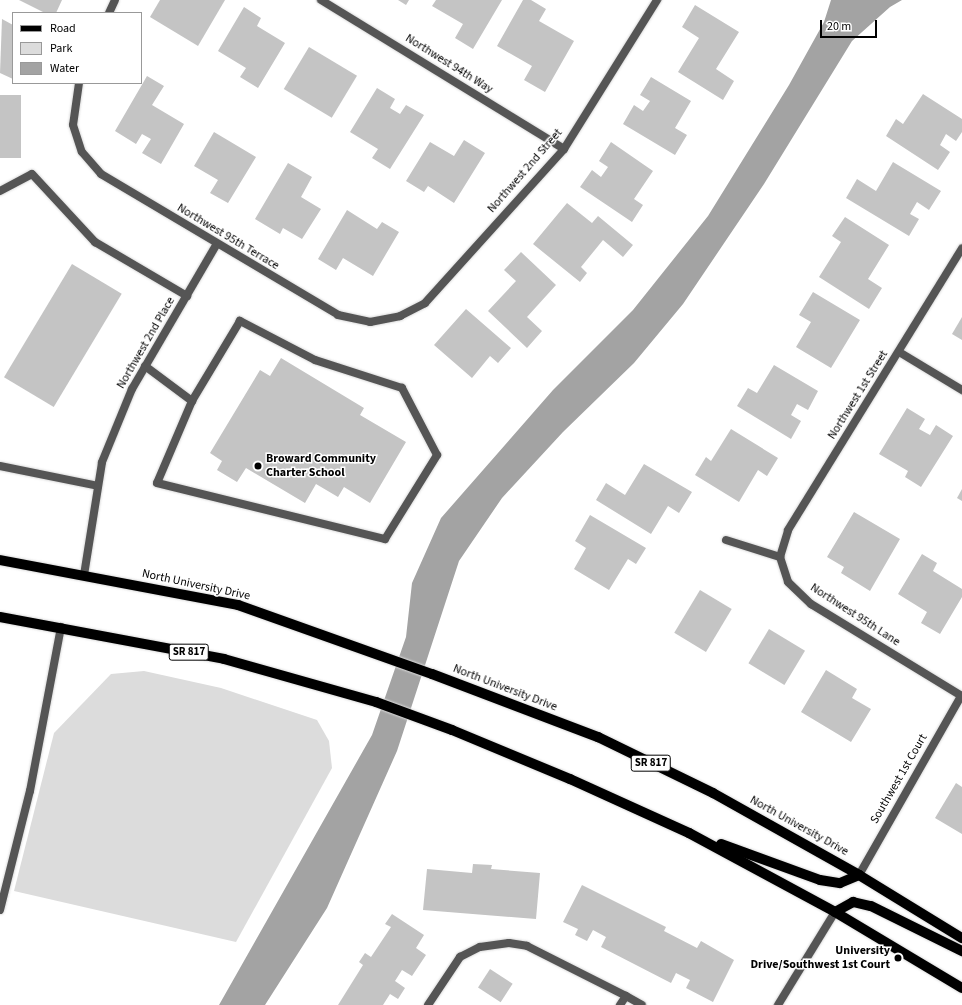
<!DOCTYPE html>
<style>
body{margin:0}
#map{position:relative;width:962px;height:1005px;overflow:hidden;background:#fff;font-family:"Source Sans 3",sans-serif}
div>[style]{position:absolute}
[style*='--x']{left:calc(var(--x)*1px);top:calc(var(--y)*1px);width:calc(var(--w)*1px);rotate:calc(var(--a)*1deg)}
.green>*{inset:0;background:#dcdcdc}
.water>*{inset:0;background:#a3a3a3}
.building>*{inset:0;background:#c4c4c4;transform-origin:0 0}
.roads{filter:drop-shadow(0 0 1px #dbdbdb) drop-shadow(0 0 1px #dbdbdb)}
.lane>*{height:8px;margin:-4px;padding:0 4px;transform-origin:4px;border-radius:4px;background:#555}
.street>*{height:8px;margin:-4px;padding:0 4px;transform-origin:4px;border-radius:4px;background:#555}
.primary>*{height:10px;margin:-5px;padding:0 5px;transform-origin:5px;border-radius:5px;background:#000}
.dots>*{width:11px;height:11px;translate:-50% -50%;box-sizing:border-box;border:2px solid #fff;border-radius:50%}
span{translate:-50% -50%;white-space:nowrap;text-align:center;line-height:1.15;-webkit-text-stroke:3px #fff;paint-order:stroke}
.shield-label span{padding:1px 3px;background:#fff;border:1px solid;border-radius:3px;-webkit-text-stroke-width:0}
.shield-label{font-size:11px;color:#000;font-weight:700}
.street-label{font-size:12px;color:#000}
.poi-label{font-size:12px;color:#000;font-weight:700}
.left{translate:0 -50%;text-align:left}
.right{translate:-100% -50%;text-align:right}
.legend{position:absolute;left:12px;top:12px;width:130px;height:72px;box-sizing:border-box;background:#fff;border:1px solid #999;margin:0;padding:5px 7px;list-style:none;font-size:12px;color:#000}
.legend li{display:flex;align-items:center;gap:8px;height:20px}
.legend b{width:20px;border:1px solid #999}
.scale{position:absolute;left:820px;top:20px;width:57px;height:18px;box-sizing:border-box;border:2px solid #000;border-top:0;padding-left:5px;font-size:12px;line-height:14px;white-space:nowrap;color:#000;-webkit-text-stroke:3px #fff;paint-order:stroke}
</style>
<div id="map">
<div class="green">
<div style="clip-path:polygon(144px 671px,221px 688px,317px 720px,329px 741px,332px 768px,236px 942px,14px 891px,54px 733px,111px 674px)"></div>
</div>
<div class="water">
<div style="clip-path:polygon(831px 0,902px 0,890px 7px,852px 41px,764px 184px,683px 304px,634px 363px,563px 432px,502px 498px,459px 561px,397px 751px,327px 908px,265px 1005px,219px 1005px,372px 735px,406px 637px,412px 583px,441px 518px,553px 390px,633px 310px,708px 216px,789px 85px,824px 22px)"></div>
</div>
<div class="building">
<div style="clip-path:polygon(19px 0,62px 0,56px 13px,45px 13px)"></div>
<div style="clip-path:polygon(160px 0,225px 0,198px 46px,150px 17px)"></div>
<div style="clip-path:polygon(398px 0,409px 0,406px 5px)"></div>
<div style="clip-path:polygon(436px 0,502px 0,473px 49px,455px 38px,463px 24px,432px 6px)"></div>
<div style="clip-path:polygon(523px 0,531px 0,546px 9px,539px 21px,574px 41px,545px 92px,524px 80px,532px 66px,497px 46px)"></div>
<div style="clip-path:polygon(695px 5px,739px 32px,716px 69px,734px 81px,723px 100px,678px 72px,699px 38px,682px 27px)"></div>
<div style="clip-path:polygon(244px 7px,261px 18px,257px 26px,285px 43px,258px 88px,240px 77px,246px 68px,218px 51px)"></div>
<div style="clip-path:polygon(2px 19px,13px 25px,13px 79px,0 73px)"></div>
<div style="left:309px;top:47px;width:56px;height:49px;rotate:31deg"></div>
<div style="clip-path:polygon(147px 76px,164px 86px,152px 105px,184px 124px,161px 164px,142px 153px,151px 139px,142px 134px,136px 144px,115px 131px)"></div>
<div style="clip-path:polygon(651px 77px,691px 101px,675px 128px,687px 135px,675px 155px,623px 124px,634px 105px,643px 111px,650px 101px,640px 95px)"></div>
<div style="clip-path:polygon(377px 88px,395px 99px,390px 108px,400px 114px,406px 105px,424px 115px,390px 169px,372px 158px,378px 149px,350px 132px)"></div>
<div style="clip-path:polygon(923px 94px,962px 119px,962px 132px,956px 141px,946px 134px,940px 145px,950px 152px,938px 170px,886px 136px,896px 119px,903px 124px)"></div>
<div style="left:0;top:95px;width:21px;height:63px"></div>
<div style="clip-path:polygon(214px 132px,256px 157px,228px 203px,210px 193px,218px 180px,194px 166px)"></div>
<div style="clip-path:polygon(464px 140px,485px 153px,454px 203px,428px 186px,424px 192px,406px 181px,430px 142px,454px 156px)"></div>
<div style="clip-path:polygon(611px 142px,653px 171px,634px 199px,643px 205px,632px 222px,580px 187px,592px 170px,601px 177px,608px 167px,599px 161px)"></div>
<div style="clip-path:polygon(893px 162px,941px 191px,929px 210px,917px 202px,910px 214px,919px 219px,909px 236px,846px 198px,857px 179px,876px 191px)"></div>
<div style="clip-path:polygon(288px 163px,312px 177px,301px 197px,321px 209px,302px 239px,283px 228px,280px 234px,255px 219px)"></div>
<div style="clip-path:polygon(567px 203px,592px 223px,598px 216px,633px 245px,623px 257px,603px 240px,581px 267px,587px 273px,580px 282px,533px 244px)"></div>
<div style="clip-path:polygon(347px 210px,377px 229px,382px 222px,399px 232px,373px 276px,343px 258px,336px 270px,318px 259px)"></div>
<div style="clip-path:polygon(845px 217px,889px 245px,868px 279px,882px 288px,869px 309px,819px 277px,841px 242px,832px 236px)"></div>
<div style="clip-path:polygon(521px 252px,556px 285px,527px 317px,542px 331px,527px 348px,488px 311px,516px 281px,504px 270px)"></div>
<div style="left:72px;top:264px;width:58px;height:132px;rotate:31deg"></div>
<div style="clip-path:polygon(813px 292px,860px 320px,831px 368px,796px 347px,811px 322px,799px 315px)"></div>
<div style="clip-path:polygon(466px 309px,511px 348px,498px 363px,490px 356px,472px 378px,434px 345px)"></div>
<div style="clip-path:polygon(962px 317px,962px 340px,952px 334px)"></div>
<div style="clip-path:polygon(281px 358px,364px 408px,360px 415px,406px 442px,370px 503px,344px 487px,338px 497px,316px 484px,305px 503px,246px 468px,237px 482px,217px 470px,222px 461px,210px 453px,260px 370px,270px 376px)"></div>
<div style="clip-path:polygon(774px 365px,818px 391px,808px 410px,797px 404px,791px 415px,801px 421px,791px 439px,737px 406px,748px 388px,757px 393px)"></div>
<div style="clip-path:polygon(907px 408px,925px 419px,919px 429px,930px 435px,936px 425px,953px 436px,921px 487px,905px 477px,908px 471px,879px 454px)"></div>
<div style="clip-path:polygon(731px 429px,778px 458px,767px 476px,758px 470px,739px 502px,695px 475px,706px 457px,711px 461px)"></div>
<div style="clip-path:polygon(644px 464px,692px 492px,679px 513px,668px 506px,651px 534px,596px 500px,606px 483px,625px 495px)"></div>
<div style="clip-path:polygon(962px 489px,962px 501px,957px 498px)"></div>
<div style="clip-path:polygon(854px 512px,900px 539px,870px 591px,841px 573px,844px 567px,827px 557px)"></div>
<div style="clip-path:polygon(590px 515px,646px 548px,636px 564px,628px 559px,609px 590px,574px 569px,586px 548px,575px 541px)"></div>
<div style="clip-path:polygon(922px 554px,937px 563px,933px 571px,962px 589px,962px 597px,940px 634px,921px 623px,927px 612px,898px 594px)"></div>
<div style="left:700px;top:590px;width:37px;height:50px;rotate:31deg"></div>
<div style="left:769px;top:629px;width:42px;height:40px;rotate:31deg"></div>
<div style="clip-path:polygon(826px 670px,857px 689px,852px 698px,871px 709px,851px 742px,801px 712px)"></div>
<div style="clip-path:polygon(956px 783px,962px 787px,962px 834px,935px 818px)"></div>
<div style="clip-path:polygon(473px 864px,492px 865px,491px 869px,540px 873px,536px 919px,423px 910px,427px 869px,472px 873px)"></div>
<div style="clip-path:polygon(582px 885px,666px 927px,664px 931px,697px 948px,701px 941px,734px 960px,713px 1002px,686px 988px,690px 980px,676px 973px,671px 983px,601px 947px,606px 937px,593px 930px,587px 941px,575px 935px,578px 929px,563px 922px)"></div>
<div style="clip-path:polygon(392px 914px,424px 935px,416px 948px,426px 955px,412px 976px,402px 970px,395px 981px,405px 988px,398px 999px,390px 994px,383px 1005px,338px 1005px,363px 965px,359px 962px,365px 953px,371px 957px,391px 927px,385px 924px)"></div>
<div style="left:490px;top:969px;width:27px;height:22px;rotate:33deg"></div>
</div>
<div class="roads">
<div class="lane">
<div style="--x:0;--y:191;--w:36;--a:-28"></div>
<div style="--x:32;--y:174;--w:93;--a:47.2"></div>
<div style="--x:95;--y:242;--w:107;--a:30.4"></div>
<div style="--x:145;--y:366;--w:59;--a:36.7"></div>
<div style="--x:192;--y:401;--w:89;--a:113.1"></div>
<div style="--x:157;--y:483;--w:235;--a:13.8"></div>
<div style="--x:385;--y:539;--w:99;--a:-58.2"></div>
<div style="--x:437;--y:455;--w:76;--a:-117.6"></div>
<div style="--x:402;--y:388;--w:91;--a:-162.2"></div>
<div style="--x:315;--y:360;--w:85;--a:-152.5"></div>
<div style="--x:240;--y:321;--w:93;--a:121"></div>
<div style="--x:0;--y:466;--w:100;--a:11.5"></div>
<div style="--x:0;--y:910;--w:123;--a:-75.9"></div>
<div style="--x:30;--y:791;--w:167;--a:-79.3"></div>
<div style="--x:626;--y:996;--w:18;--a:29"></div>
<div style="--x:428;--y:1005;--w:58;--a:-56.3"></div>
<div style="--x:460;--y:957;--w:22;--a:-27"></div>
<div style="--x:480;--y:947;--w:29;--a:-8"></div>
<div style="--x:509;--y:943;--w:18;--a:9"></div>
<div style="--x:527;--y:946;--w:111;--a:26.8"></div>
<div style="--x:626;--y:996;--w:11;--a:124"></div>
</div>
<div class="street">
<div style="--x:321;--y:0;--w:285;--a:31.5"></div>
<div style="--x:109;--y:13;--w:14;--a:-65"></div>
<div style="--x:79;--y:83;--w:42;--a:98.1"></div>
<div style="--x:73;--y:125;--w:28;--a:72"></div>
<div style="--x:82;--y:152;--w:29;--a:49"></div>
<div style="--x:101;--y:174;--w:276;--a:30.7"></div>
<div style="--x:338;--y:315;--w:33;--a:12"></div>
<div style="--x:370;--y:322;--w:31;--a:-11"></div>
<div style="--x:400;--y:316;--w:28;--a:-27"></div>
<div style="--x:425;--y:303;--w:207;--a:-47.9"></div>
<div style="--x:564;--y:149;--w:176;--a:-58"></div>
<div style="--x:899;--y:352;--w:74;--a:31.1"></div>
<div style="--x:726;--y:540;--w:57;--a:17.5"></div>
<div style="--x:780;--y:557;--w:26;--a:72"></div>
<div style="--x:788;--y:582;--w:32;--a:44"></div>
<div style="--x:811;--y:604;--w:177;--a:31.4"></div>
<div style="--x:780;--y:557;--w:28;--a:-73"></div>
<div style="--x:788;--y:530;--w:331;--a:-58.3"></div>
<div style="--x:84;--y:575;--w:114;--a:-80.9"></div>
<div style="--x:102;--y:462;--w:79;--a:-67.7"></div>
<div style="--x:132;--y:389;--w:167;--a:-59.7"></div>
<div style="--x:859;--y:875;--w:206;--a:-60.3"></div>
<div style="--x:778;--y:1005;--w:109;--a:-58.5"></div>
</div>
<div class="primary">
<div style="--x:0;--y:560;--w:242;--a:10.7"></div>
<div style="--x:238;--y:605;--w:206;--a:19.6"></div>
<div style="--x:432;--y:674;--w:178;--a:20.8"></div>
<div style="--x:598;--y:737;--w:128;--a:26"></div>
<div style="--x:713;--y:793;--w:167;--a:29.3"></div>
<div style="--x:859;--y:875;--w:121;--a:31.5"></div>
<div style="--x:0;--y:617;--w:228;--a:10.6"></div>
<div style="--x:224;--y:659;--w:158;--a:15.8"></div>
<div style="--x:376;--y:702;--w:81;--a:20.2"></div>
<div style="--x:452;--y:730;--w:128;--a:22.6"></div>
<div style="--x:570;--y:779;--w:131;--a:24.4"></div>
<div style="--x:689;--y:833;--w:166;--a:28.4"></div>
<div style="--x:835;--y:912;--w:148;--a:30.9"></div>
<div style="--x:721;--y:844;--w:105;--a:20"></div>
<div style="--x:820;--y:880;--w:20;--a:9"></div>
<div style="--x:840;--y:883;--w:21;--a:-23"></div>
<div style="--x:835;--y:912;--w:21;--a:-29"></div>
<div style="--x:853;--y:902;--w:18;--a:13"></div>
<div style="--x:871;--y:906;--w:102;--a:26.3"></div>
</div>
</div>
<div class="dots">
<div style="left:258px;top:466px;background:#000"></div>
<div style="left:898px;top:958px;background:#000"></div>
</div>
<div class="shield-label">
<span style="left:189px;top:652px">SR 817</span>
<span style="left:651px;top:763px">SR 817</span>
</div>
<div class="street-label">
<span style="left:449px;top:64px;rotate:32deg">Northwest 94th Way</span>
<span style="left:525px;top:171px;rotate:-49deg">Northwest 2nd Street</span>
<span style="left:228px;top:237px;rotate:31deg">Northwest 95th Terrace</span>
<span style="left:146px;top:343px;rotate:-60deg">Northwest 2nd Place</span>
<span style="left:858px;top:395px;rotate:-58deg">Northwest 1st Street</span>
<span style="left:196px;top:585px;rotate:12deg">North University Drive</span>
<span style="left:855px;top:615px;rotate:33deg">Northwest 95th Lane</span>
<span style="left:505px;top:688px;rotate:21deg">North University Drive</span>
<span style="left:899px;top:779px;rotate:-60deg">Southwest 1st Court</span>
<span style="left:799px;top:826px;rotate:29deg">North University Drive</span>
</div>
<div class="poi-label">
<span class="left" style="left:266px;top:466px">Broward Community<br>Charter School</span>
<span class="right" style="left:890px;top:958px">University<br>Drive/Southwest 1st Court</span>
</div>
<ul class="legend">
<li><b style="height:5px;background:#000"></b>Road</li>
<li><b style="height:11px;background:#dcdcdc"></b>Park</li>
<li><b style="height:11px;background:#a3a3a3"></b>Water</li>
</ul>
<div class="scale">20 m</div>
</div>
